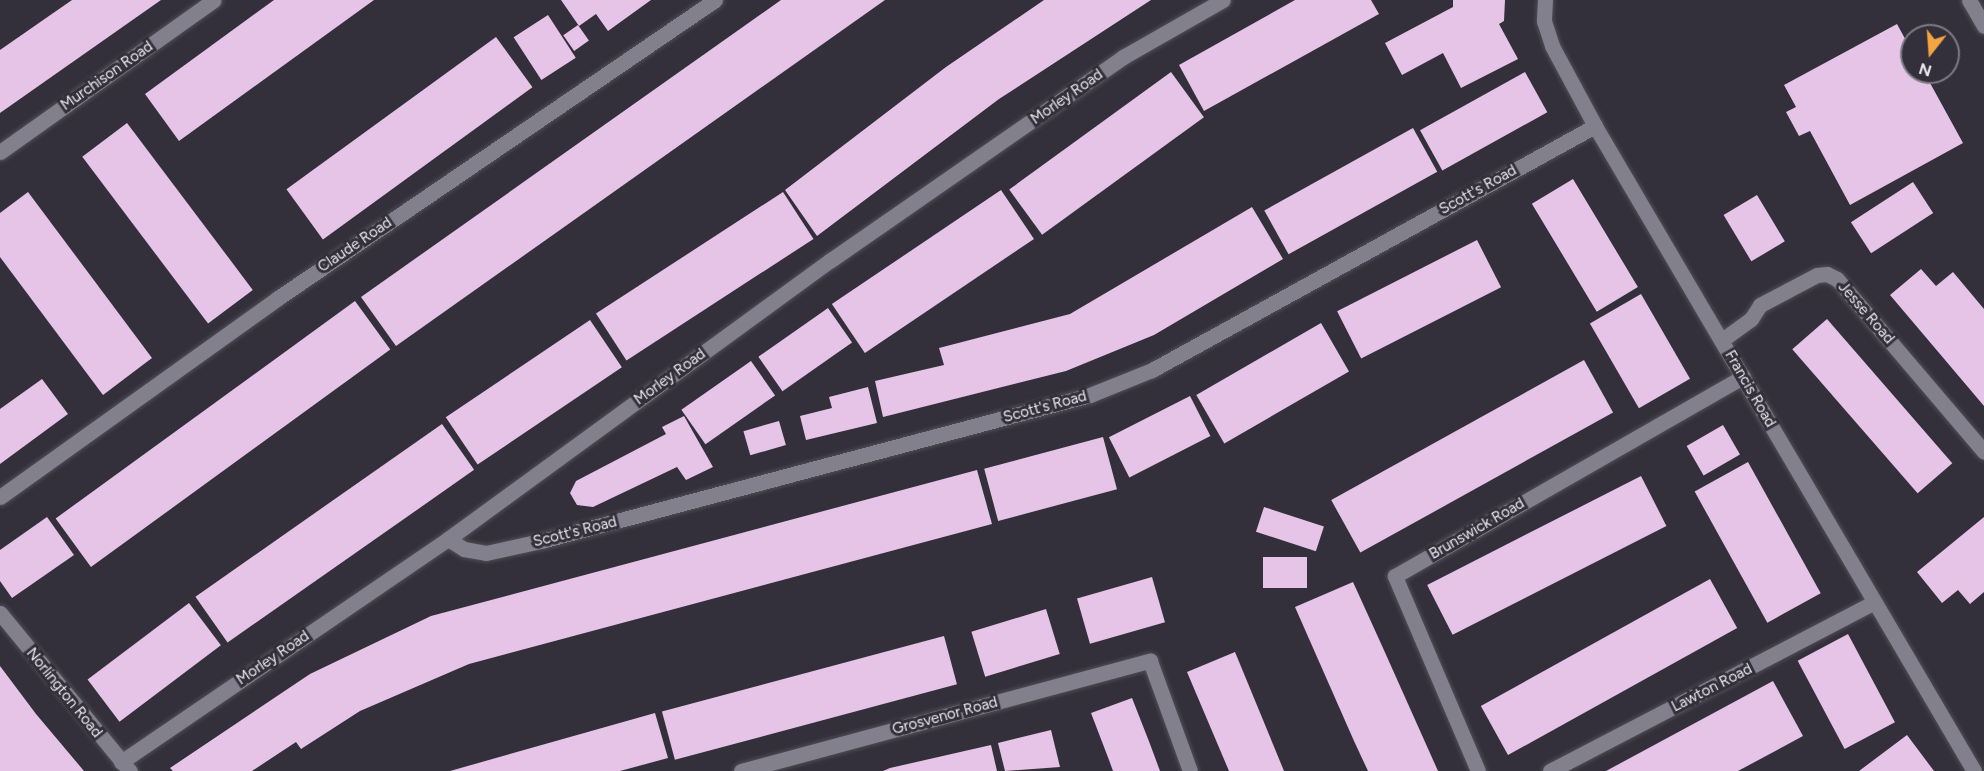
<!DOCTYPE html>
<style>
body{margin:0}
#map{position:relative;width:1984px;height:771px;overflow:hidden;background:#33303b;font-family:Figtree,sans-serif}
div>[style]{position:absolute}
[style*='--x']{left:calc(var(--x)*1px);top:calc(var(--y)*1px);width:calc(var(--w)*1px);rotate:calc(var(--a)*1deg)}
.building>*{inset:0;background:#e6c4e8;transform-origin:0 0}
.roads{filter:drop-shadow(0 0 2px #504e57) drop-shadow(0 0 2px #504e57)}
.minor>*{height:15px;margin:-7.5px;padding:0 7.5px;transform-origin:7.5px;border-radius:7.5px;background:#83808d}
span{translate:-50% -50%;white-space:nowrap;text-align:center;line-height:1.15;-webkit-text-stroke:6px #33303b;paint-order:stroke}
.street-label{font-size:15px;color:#e8e6ed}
.north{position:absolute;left:1900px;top:24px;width:60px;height:60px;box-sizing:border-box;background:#33303b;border:2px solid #7b7982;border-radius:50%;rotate:197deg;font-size:16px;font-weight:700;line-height:24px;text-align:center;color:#e8e6ed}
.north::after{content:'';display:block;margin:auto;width:21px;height:27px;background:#f2a541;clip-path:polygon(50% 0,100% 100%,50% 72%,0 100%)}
</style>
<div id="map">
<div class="building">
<div style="clip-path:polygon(72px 0,161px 0,0 113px,0 50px)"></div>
<div style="clip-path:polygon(274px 0,374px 0,179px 141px,145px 94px)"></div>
<div style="clip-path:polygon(561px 0,651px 0,608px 31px,596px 14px,579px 26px)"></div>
<div style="clip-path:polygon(781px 0,885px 0,396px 346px,361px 297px)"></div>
<div style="clip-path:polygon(1044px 0,1151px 0,999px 99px,817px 236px,785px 190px,946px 67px)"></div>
<div style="clip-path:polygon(1295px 0,1371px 0,1379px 14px,1204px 111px,1179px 65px)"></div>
<div style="clip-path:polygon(1453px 0,1505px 0,1504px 21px,1499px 24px,1518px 59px,1461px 88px,1443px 53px,1402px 75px,1385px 43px,1453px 7px)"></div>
<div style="left:548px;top:15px;width:51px;height:41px;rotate:57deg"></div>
<div style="clip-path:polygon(1897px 24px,1909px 46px,1912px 44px,1912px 72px,1924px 72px,1963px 143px,1850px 205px,1810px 131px,1799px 136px,1786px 112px,1796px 107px,1784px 85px)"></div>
<div style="left:578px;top:25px;width:19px;height:18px;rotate:55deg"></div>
<div style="left:496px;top:37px;width:62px;height:259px;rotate:54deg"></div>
<div style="left:1171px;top:72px;width:56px;height:200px;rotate:54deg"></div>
<div style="left:1525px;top:72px;width:46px;height:120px;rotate:61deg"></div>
<div style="left:127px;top:123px;width:209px;height:56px;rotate:53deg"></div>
<div style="left:1413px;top:128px;width:50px;height:170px;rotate:61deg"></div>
<div style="left:1573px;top:179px;width:126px;height:48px;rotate:59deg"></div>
<div style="left:1913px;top:182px;width:37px;height:74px;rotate:57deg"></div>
<div style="left:1001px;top:190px;width:59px;height:204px;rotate:56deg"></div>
<div style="clip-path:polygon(28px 192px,152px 358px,103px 395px,0 257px,0 213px)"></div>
<div style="left:783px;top:192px;width:56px;height:223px;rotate:57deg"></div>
<div style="left:1757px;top:195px;width:54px;height:39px;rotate:59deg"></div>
<div style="clip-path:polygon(1252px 207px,1283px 259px,1154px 335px,1066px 371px,883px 417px,875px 381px,944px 365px,939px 348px,1070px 314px)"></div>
<div style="left:1477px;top:240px;width:53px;height:157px;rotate:63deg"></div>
<div style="clip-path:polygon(1921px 269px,1936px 286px,1953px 272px,1984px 309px,1984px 406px,1890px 295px)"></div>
<div style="left:1641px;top:294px;width:98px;height:59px;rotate:60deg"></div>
<div style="left:355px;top:301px;width:60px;height:370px;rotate:54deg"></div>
<div style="left:828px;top:308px;width:42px;height:85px;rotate:55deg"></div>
<div style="left:1827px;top:319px;width:191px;height:46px;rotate:49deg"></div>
<div style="left:590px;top:320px;width:57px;height:174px;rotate:56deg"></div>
<div style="left:1321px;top:323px;width:56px;height:144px;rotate:60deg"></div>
<div style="left:1584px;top:360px;width:60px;height:289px;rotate:61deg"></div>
<div style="left:751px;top:361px;width:42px;height:85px;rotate:55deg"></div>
<div style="clip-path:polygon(42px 379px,68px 414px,0 464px,0 409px)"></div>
<div style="clip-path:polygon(868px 387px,877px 423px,806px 440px,800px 416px,832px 408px,829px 397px)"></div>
<div style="left:1190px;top:396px;width:45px;height:91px;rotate:63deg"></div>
<div style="clip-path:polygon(684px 416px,713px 467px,686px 480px,677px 467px,593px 507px,577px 505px,570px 493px,576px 481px,666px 434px,662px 427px)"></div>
<div style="left:779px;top:421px;width:25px;height:37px;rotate:74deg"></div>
<div style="left:442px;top:424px;width:56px;height:301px;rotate:55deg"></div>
<div style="left:1723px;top:425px;width:34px;height:42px;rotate:60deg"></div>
<div style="left:1103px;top:437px;width:54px;height:123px;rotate:75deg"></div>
<div style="left:1748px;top:462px;width:150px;height:61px;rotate:61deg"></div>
<div style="clip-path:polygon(977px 470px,992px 524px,469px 664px,360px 711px,301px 749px,296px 742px,252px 771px,173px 771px,170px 768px,310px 674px,431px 616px)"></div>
<div style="left:1641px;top:476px;width:56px;height:240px;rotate:63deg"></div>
<div style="left:1264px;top:507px;width:63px;height:26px;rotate:18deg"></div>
<div style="clip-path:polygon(47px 517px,74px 555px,12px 598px,0 581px,0 550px)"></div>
<div style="clip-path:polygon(1984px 517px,1984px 592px,1970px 604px,1958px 590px,1942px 603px,1917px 572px)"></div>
<div style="left:1307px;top:557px;width:31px;height:44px;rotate:90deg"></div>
<div style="left:1152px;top:577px;width:47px;height:78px;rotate:74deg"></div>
<div style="left:1710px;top:579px;width:56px;height:262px;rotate:61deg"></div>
<div style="clip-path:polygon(1353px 582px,1383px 648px,1438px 771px,1368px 771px,1354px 741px,1295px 607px)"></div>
<div style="left:189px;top:603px;width:53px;height:127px;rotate:53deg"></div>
<div style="left:1046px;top:609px;width:47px;height:78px;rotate:73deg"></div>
<div style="left:1848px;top:634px;width:100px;height:57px;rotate:62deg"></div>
<div style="left:944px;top:636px;width:50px;height:292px;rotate:75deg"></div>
<div style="clip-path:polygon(1235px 652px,1284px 771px,1229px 771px,1187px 672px)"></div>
<div style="clip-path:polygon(0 666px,36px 714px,84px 771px,0 771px)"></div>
<div style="clip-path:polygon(1773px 681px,1803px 736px,1738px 771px,1606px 771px)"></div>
<div style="clip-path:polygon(1132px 698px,1150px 744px,1160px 771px,1113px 771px,1109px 760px,1091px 713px)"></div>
<div style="clip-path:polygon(655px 713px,668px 758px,620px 771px,450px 771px)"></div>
<div style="clip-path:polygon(1051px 730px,1060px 767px,1005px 771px,998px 743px)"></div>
<div style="clip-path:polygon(1907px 735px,1934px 771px,1859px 771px)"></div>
<div style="clip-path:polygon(991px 745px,997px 771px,883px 771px,890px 768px)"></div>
</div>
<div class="roads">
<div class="minor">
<div style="--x:1545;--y:0;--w:21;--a:93"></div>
<div style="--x:1544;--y:21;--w:26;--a:72"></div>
<div style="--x:1552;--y:46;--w:91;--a:61.7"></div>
<div style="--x:1595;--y:126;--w:748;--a:59.56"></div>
<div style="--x:1969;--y:0;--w:30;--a:60"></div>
<div style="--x:0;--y:152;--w:262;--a:-35.4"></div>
<div style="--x:1722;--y:340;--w:36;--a:-36"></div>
<div style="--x:1751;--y:319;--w:17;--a:-57"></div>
<div style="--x:1760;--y:305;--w:64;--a:-27.8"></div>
<div style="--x:1817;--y:275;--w:10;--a:-6"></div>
<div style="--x:1827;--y:274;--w:11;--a:27"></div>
<div style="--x:1837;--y:279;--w:227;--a:49.6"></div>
<div style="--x:0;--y:497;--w:342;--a:-35.6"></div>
<div style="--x:278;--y:298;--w:529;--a:-34.29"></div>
<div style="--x:448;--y:539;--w:19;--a:32"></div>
<div style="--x:464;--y:549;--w:22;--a:10"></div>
<div style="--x:486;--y:553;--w:60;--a:-12.4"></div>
<div style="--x:545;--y:540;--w:564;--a:-14.9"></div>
<div style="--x:1090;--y:395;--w:67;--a:-22"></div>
<div style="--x:1152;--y:370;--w:506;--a:-28.85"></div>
<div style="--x:0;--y:613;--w:205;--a:50.6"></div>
<div style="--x:121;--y:762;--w:396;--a:-34.3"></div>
<div style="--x:448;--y:539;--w:474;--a:-36.1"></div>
<div style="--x:831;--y:260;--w:356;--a:-34.8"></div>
<div style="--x:1123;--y:57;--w:115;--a:-29.7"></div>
<div style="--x:741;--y:771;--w:424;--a:-15.1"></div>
<div style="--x:1150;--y:661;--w:117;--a:70"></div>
<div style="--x:1478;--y:771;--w:212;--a:-113.1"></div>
<div style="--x:1395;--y:576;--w:401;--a:-29.8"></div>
<div style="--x:1550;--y:771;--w:364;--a:-27.5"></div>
</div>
</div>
<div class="street-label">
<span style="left:107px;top:76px;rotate:-35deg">Murchison Road</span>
<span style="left:1067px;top:97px;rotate:-35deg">Morley Road</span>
<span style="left:1478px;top:190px;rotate:-29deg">Scott's Road</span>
<span style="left:355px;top:245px;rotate:-34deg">Claude Road</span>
<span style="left:1866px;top:313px;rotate:49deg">Jesse Road</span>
<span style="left:670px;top:377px;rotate:-36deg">Morley Road</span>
<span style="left:1750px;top:389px;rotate:60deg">Francis Road</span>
<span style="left:1045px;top:407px;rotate:-15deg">Scott's Road</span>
<span style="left:1477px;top:529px;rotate:-30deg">Brunswick Road</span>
<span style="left:575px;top:532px;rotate:-14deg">Scott's Road</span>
<span style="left:273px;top:658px;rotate:-34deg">Morley Road</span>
<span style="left:1712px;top:688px;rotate:-27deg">Lawton Road</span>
<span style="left:64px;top:693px;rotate:51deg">Norlington Road</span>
<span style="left:945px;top:716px;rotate:-15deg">Grosvenor Road</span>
</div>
<div class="north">N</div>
</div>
